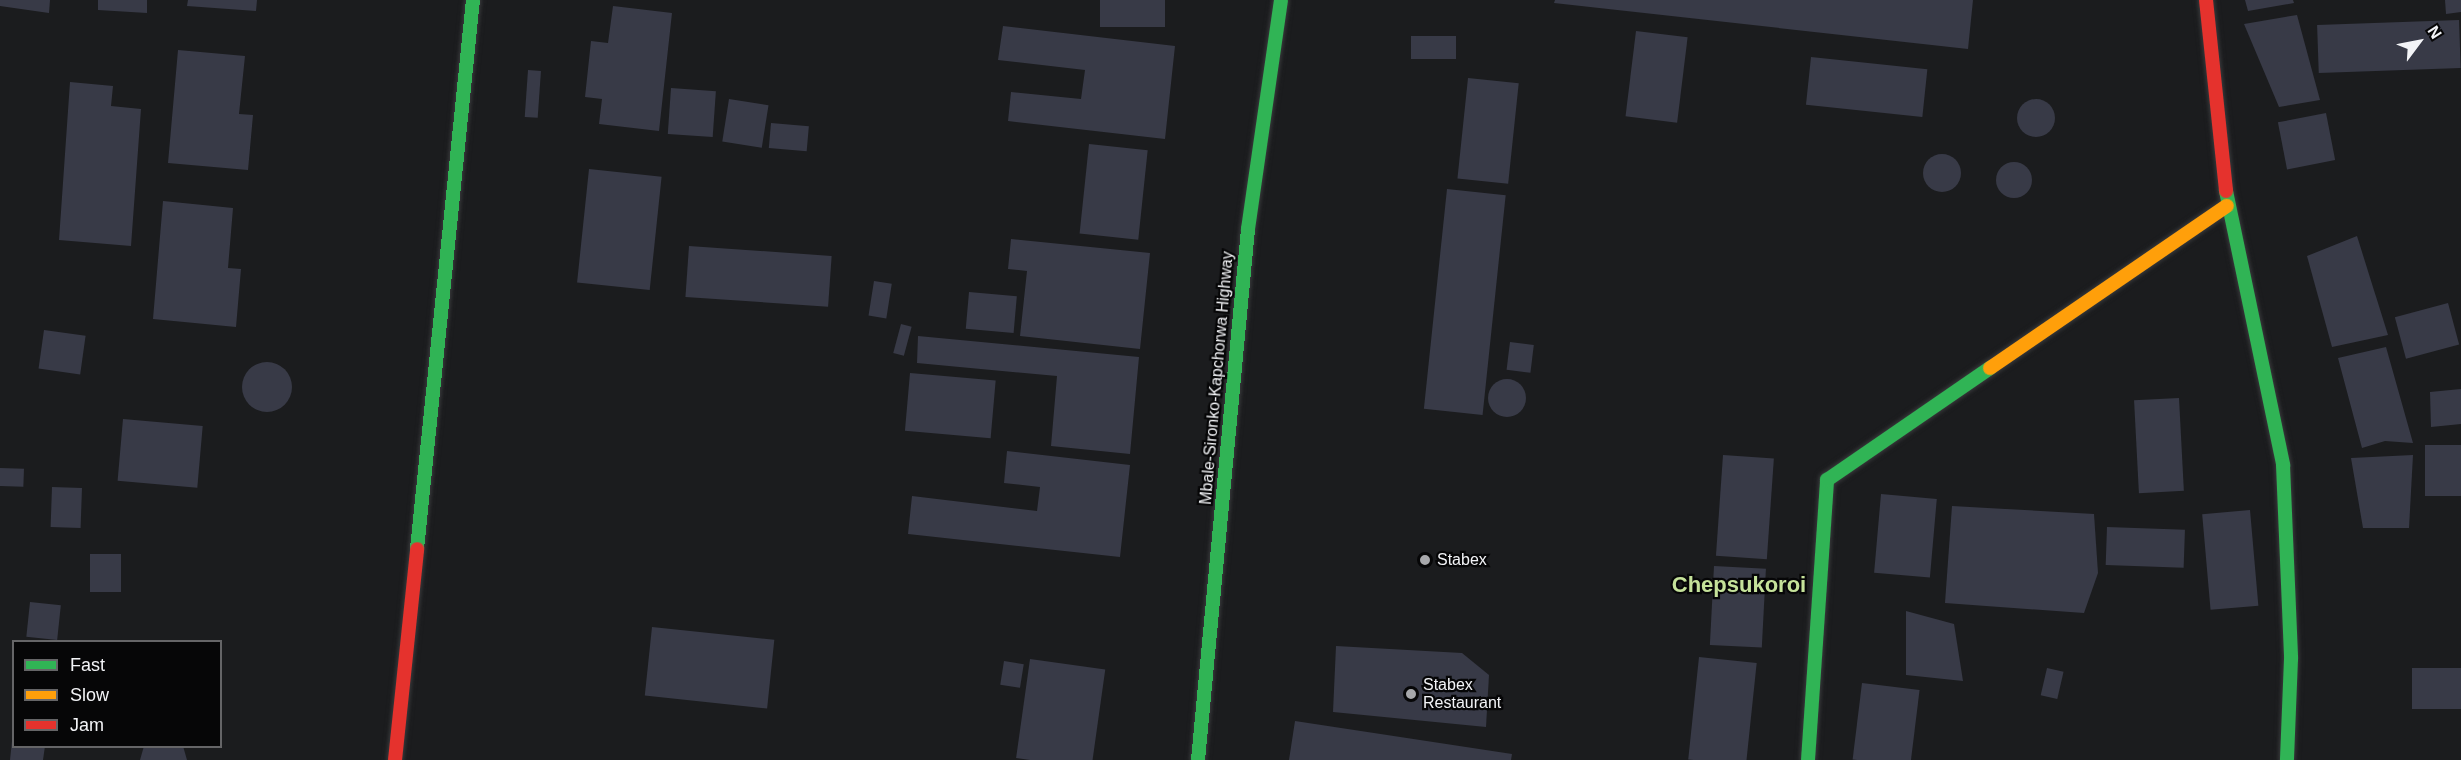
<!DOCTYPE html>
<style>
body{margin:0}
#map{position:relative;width:2461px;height:760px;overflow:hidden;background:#1b1c1e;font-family:Arial,sans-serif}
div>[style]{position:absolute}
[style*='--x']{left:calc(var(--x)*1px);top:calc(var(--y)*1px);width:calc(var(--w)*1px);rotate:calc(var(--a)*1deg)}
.building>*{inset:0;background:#383a47;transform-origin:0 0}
.round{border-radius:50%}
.roads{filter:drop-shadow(0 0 2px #38393b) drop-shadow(0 0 2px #38393b)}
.fast>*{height:14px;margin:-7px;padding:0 7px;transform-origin:7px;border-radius:7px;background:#30b455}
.slow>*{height:14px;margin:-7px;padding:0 7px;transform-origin:7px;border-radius:7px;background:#ff9f0a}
.jam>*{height:14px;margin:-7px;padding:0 7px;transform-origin:7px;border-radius:7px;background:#e5322d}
.dots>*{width:16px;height:16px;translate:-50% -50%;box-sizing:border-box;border:3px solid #060607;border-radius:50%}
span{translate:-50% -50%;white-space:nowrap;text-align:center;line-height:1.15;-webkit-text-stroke:4.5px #060607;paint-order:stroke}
.street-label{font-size:16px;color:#f3f4f7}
.poi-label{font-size:16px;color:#f3f4f7}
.left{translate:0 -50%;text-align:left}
.district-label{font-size:22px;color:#c5e29a;font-weight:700}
.legend{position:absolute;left:12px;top:640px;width:210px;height:108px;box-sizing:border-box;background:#060607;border:2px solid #656567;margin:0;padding:8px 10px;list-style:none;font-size:18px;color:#f3f4f7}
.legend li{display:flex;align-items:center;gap:12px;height:30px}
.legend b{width:30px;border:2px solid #656567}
.north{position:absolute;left:2389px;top:12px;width:60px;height:60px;-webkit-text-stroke:4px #060607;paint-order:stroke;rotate:58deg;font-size:16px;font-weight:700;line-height:24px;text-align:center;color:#f3f4f7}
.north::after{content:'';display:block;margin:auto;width:21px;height:27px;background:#f3f4f7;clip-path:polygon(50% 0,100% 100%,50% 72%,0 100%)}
</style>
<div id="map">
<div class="building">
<div style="clip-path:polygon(0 0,50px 0,49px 13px,0 6px)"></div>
<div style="clip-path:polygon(98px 0,147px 0,147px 13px,98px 10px)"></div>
<div style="clip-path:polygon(188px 0,257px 0,256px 11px,187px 6px)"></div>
<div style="left:1100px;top:0;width:65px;height:27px"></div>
<div style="clip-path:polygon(1555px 0,1973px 0,1968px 49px,1554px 3px)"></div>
<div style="clip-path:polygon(2245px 0,2293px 0,2294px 3px,2248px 11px)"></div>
<div style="clip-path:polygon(2445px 0,2461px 0,2461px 12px,2446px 14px)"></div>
<div style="clip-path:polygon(613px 6px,672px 13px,659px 131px,599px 124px,602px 99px,585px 97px,591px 41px,608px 43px)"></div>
<div style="clip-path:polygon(2297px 15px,2320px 100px,2279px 107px,2244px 24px)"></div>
<div style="left:2459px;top:20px;width:48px;height:142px;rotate:88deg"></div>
<div style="clip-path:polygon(1003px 26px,1175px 46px,1165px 139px,1008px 121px,1011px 92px,1081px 99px,1085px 70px,998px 60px)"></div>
<div style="left:1636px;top:31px;width:52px;height:86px;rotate:7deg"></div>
<div style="left:1411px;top:36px;width:45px;height:23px"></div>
<div style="clip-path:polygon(178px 50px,245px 56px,239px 114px,253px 115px,248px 170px,168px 163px)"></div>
<div style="left:1811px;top:57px;width:117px;height:48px;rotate:6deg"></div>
<div style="left:528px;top:70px;width:13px;height:47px;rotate:4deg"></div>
<div style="left:1468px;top:78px;width:51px;height:101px;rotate:6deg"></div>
<div style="clip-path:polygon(70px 82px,113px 86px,111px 106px,141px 109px,131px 246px,59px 240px)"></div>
<div style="left:671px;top:88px;width:45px;height:46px;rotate:4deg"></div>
<div class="round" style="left:2017px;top:99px;width:38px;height:38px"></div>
<div style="left:729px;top:99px;width:40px;height:43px;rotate:9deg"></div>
<div style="left:2326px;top:113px;width:48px;height:49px;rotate:79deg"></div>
<div style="left:771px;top:123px;width:38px;height:25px;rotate:5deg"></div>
<div style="left:1089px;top:144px;width:59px;height:90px;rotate:6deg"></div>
<div class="round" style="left:1923px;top:154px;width:38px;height:38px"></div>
<div class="round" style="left:1996px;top:162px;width:36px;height:36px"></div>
<div style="left:589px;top:169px;width:73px;height:114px;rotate:6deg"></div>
<div style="left:1447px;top:189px;width:59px;height:221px;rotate:6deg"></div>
<div style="clip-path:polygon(163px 201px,233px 208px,228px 268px,241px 269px,236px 327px,153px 319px)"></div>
<div style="clip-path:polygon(2357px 236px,2388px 335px,2332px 347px,2307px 256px)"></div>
<div style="clip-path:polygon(1011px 239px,1150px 253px,1140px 349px,1020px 336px,1027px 271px,1008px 269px)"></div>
<div style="left:689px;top:246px;width:143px;height:51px;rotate:4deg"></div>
<div style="left:874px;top:281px;width:18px;height:35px;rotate:9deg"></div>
<div style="left:969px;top:292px;width:48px;height:37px;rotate:5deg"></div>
<div style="left:2448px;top:303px;width:43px;height:55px;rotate:75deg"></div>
<div style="left:901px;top:324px;width:11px;height:30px;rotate:15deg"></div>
<div style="left:44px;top:330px;width:42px;height:39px;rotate:8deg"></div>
<div style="clip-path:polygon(918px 336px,1139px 357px,1130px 454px,1051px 446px,1057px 376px,917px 363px)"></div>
<div style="left:1510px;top:342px;width:24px;height:28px;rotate:7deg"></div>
<div style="clip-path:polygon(2386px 347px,2413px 443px,2385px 441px,2362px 448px,2338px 358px)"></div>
<div class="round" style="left:242px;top:362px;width:50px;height:50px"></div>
<div style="left:910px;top:373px;width:86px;height:58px;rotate:5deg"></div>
<div class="round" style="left:1488px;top:379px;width:38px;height:38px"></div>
<div style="clip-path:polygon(2461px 389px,2461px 424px,2431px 427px,2430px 392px)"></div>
<div style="left:2179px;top:398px;width:93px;height:45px;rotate:87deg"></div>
<div style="left:123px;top:419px;width:80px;height:62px;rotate:5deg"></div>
<div style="left:2425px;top:445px;width:36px;height:51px"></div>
<div style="clip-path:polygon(1007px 451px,1130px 465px,1120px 557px,908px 534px,912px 496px,1037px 511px,1040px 487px,1004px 483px)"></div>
<div style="left:1723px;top:455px;width:51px;height:101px;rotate:4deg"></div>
<div style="clip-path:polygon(2413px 455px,2409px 528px,2363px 528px,2351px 458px)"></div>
<div style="left:0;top:468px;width:24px;height:18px;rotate:2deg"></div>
<div style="left:52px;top:487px;width:30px;height:40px;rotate:2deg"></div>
<div style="left:1881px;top:494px;width:56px;height:79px;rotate:5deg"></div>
<div style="clip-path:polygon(1952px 506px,2094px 514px,2098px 573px,2084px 613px,1945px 603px)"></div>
<div style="left:2250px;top:510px;width:96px;height:48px;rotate:85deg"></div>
<div style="left:2107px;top:527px;width:78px;height:38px;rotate:2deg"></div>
<div style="left:90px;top:554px;width:31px;height:38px"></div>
<div style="left:1714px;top:566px;width:52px;height:79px;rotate:3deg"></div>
<div style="left:30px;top:602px;width:31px;height:35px;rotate:6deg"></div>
<div style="clip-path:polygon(1906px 611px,1954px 624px,1963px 681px,1906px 675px)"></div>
<div style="left:652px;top:627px;width:123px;height:69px;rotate:6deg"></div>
<div style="clip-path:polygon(1336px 646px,1462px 653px,1489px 675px,1486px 727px,1333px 712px)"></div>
<div style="left:1699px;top:657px;width:58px;height:103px;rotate:6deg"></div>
<div style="left:1030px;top:659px;width:76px;height:100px;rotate:8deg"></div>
<div style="left:1004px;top:661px;width:20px;height:24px;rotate:9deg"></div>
<div style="left:2047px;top:668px;width:17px;height:28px;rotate:13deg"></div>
<div style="left:2461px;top:668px;width:41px;height:49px;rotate:90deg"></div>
<div style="left:1862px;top:683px;width:58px;height:77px;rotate:7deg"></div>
<div style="clip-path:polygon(1295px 721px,1512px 754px,1511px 760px,1289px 760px)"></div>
<div style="clip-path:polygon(12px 741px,14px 746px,45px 746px,43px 760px,10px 760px)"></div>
<div style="clip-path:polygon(144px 746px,183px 746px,187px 760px,140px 760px)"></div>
</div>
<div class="roads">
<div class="fast">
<div style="--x:2226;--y:191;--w:280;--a:78.2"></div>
<div style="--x:2283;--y:465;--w:194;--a:87.6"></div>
<div style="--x:2291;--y:659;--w:101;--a:92.3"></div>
<div style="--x:417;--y:549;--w:552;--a:-84.18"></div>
<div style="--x:1198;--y:760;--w:533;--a:-84.62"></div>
<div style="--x:1248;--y:229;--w:231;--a:-81.8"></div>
<div style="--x:1808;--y:760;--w:281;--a:-86.1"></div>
<div style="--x:1827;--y:480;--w:198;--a:-34.5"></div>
</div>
<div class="slow">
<div style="--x:1990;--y:368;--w:287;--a:-34.4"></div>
</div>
<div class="jam">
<div style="--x:2206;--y:0;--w:192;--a:84"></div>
<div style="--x:395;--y:760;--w:212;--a:-84"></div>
</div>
</div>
<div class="dots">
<div style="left:1425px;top:560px;background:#a7a8ab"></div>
<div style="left:1411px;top:694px;background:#a7a8ab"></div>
</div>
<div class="street-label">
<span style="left:1217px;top:378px;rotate:-85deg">Mbale-Sironko-Kapchorwa Highway</span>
</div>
<div class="poi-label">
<span class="left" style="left:1437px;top:560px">Stabex</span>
<span class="left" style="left:1423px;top:694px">Stabex<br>Restaurant</span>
</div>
<div class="district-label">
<span style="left:1739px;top:585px">Chepsukoroi</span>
</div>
<ul class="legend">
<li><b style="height:8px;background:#30b455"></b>Fast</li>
<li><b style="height:8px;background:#ff9f0a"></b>Slow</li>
<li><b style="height:8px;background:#e5322d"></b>Jam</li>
</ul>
<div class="north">N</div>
</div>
